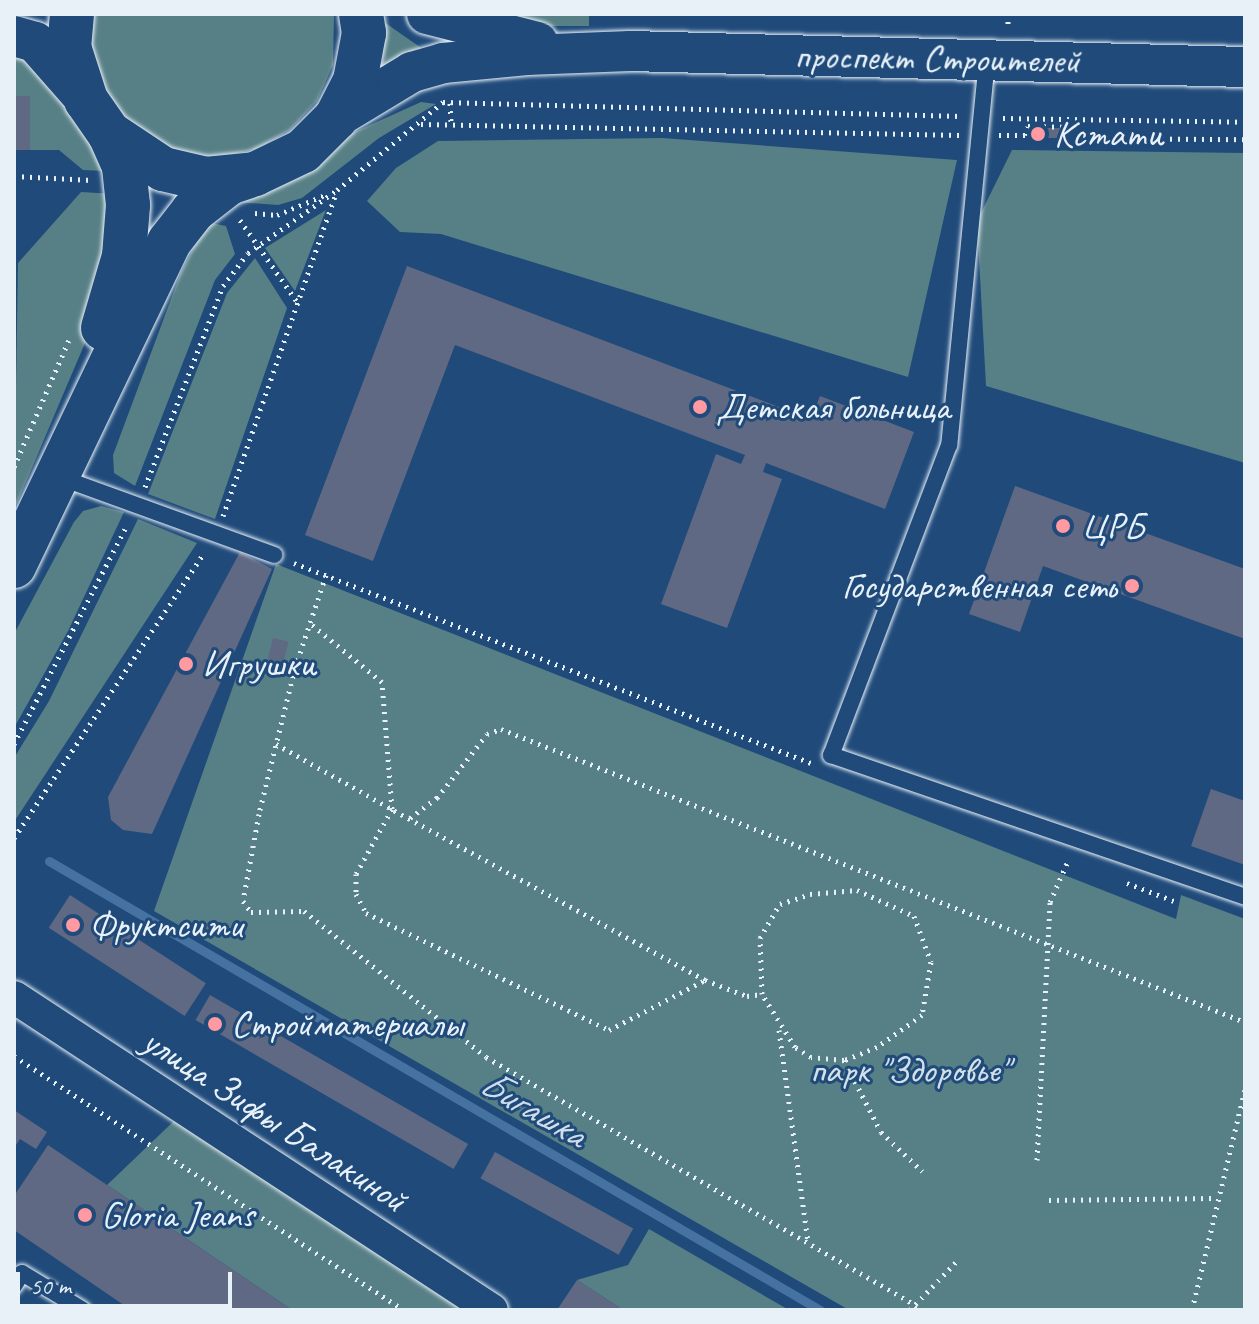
<!DOCTYPE html>
<meta charset="utf-8">
<style>
body{margin:0}
#map{position:relative;width:1259px;height:1324px;overflow:hidden;background:#1f4a7a;font-family:Caveat,sans-serif}
div>[style]{position:absolute}
[style*='--x']{left:calc(var(--x)*1px);top:calc(var(--y)*1px);width:calc(var(--w)*1px);rotate:calc(var(--a)*1deg)}
.green>*{inset:0;background:#577f86}
.stream>*{height:9px;margin:-4.5px;padding:0 4.5px;transform-origin:4.5px;border-radius:4.5px;background:#4672a1}
.building>*{inset:0;background:#606983;transform-origin:0 0}
.path>*{height:5px;margin-top:-2.5px;transform-origin:0;background:repeating-linear-gradient(90deg,#e8f1f8 0 2px,transparent 0 8px)}
.roads{filter:drop-shadow(0 0 2px #e8f1f8) drop-shadow(0 0 2px #e8f1f8)}
.service>*{height:16px;margin:-8px;padding:0 8px;transform-origin:8px;border-radius:8px;background:#1f4a7a}
.minor>*{height:32px;margin:-16px;padding:0 16px;transform-origin:16px;border-radius:16px;background:#1f4a7a}
.tertiary>*{height:40px;margin:-20px;padding:0 20px;transform-origin:20px;border-radius:20px;background:#1f4a7a}
.secondary>*{height:44px;margin:-22px;padding:0 22px;transform-origin:22px;border-radius:22px;background:#1f4a7a}
.dots>*{width:22px;height:22px;translate:-50% -50%;box-sizing:border-box;border:4px solid #1f4a7a;border-radius:50%}
span{translate:-50% -50%;white-space:nowrap;text-align:center;line-height:1.15;-webkit-text-stroke:6px #1f4a7a;paint-order:stroke}
.street-label{font-size:38px;color:#e8f1f8}
.poi-label{font-size:38px;color:#e8f1f8}
.left{translate:0 -50%;text-align:left}
.right{translate:-100% -50%;text-align:right}
.park-label{font-size:38px;color:#d2e0e7}
.water-label{font-size:40px;color:#d0deeb;font-style:italic}
.frame{position:absolute;inset:0;border:16px solid #e8f1f8;pointer-events:none}
.scale{position:absolute;left:16px;top:1272px;width:216px;height:36px;box-sizing:border-box;border:4px solid #e8f1f8;border-top:0;padding-left:10px;font-size:24px;line-height:28px;white-space:nowrap;color:#e8f1f8;-webkit-text-stroke:6px #1f4a7a;paint-order:stroke}
</style>
<div id="map">
<div class="green">
<div style="clip-path:polygon(91px 14px,334px 14px,333px 65px,317px 101px,290px 130px,256px 149px,218px 157px,179px 153px,144px 136px,115px 110px,96px 76px,88px 38px)"></div>
<div style="clip-path:polygon(457px 14px,589px 14px,589px 26px,498px 26px)"></div>
<div style="clip-path:polygon(384px 22px,430px 54px,382px 70px)"></div>
<div style="clip-path:polygon(14px 53px,24px 55px,95px 141px,105px 171px,83px 170px,59px 150px,14px 150px)"></div>
<div style="clip-path:polygon(421px 102px,436px 104px,379px 138px,302px 198px,278px 205px,236px 202px,337px 140px)"></div>
<div style="clip-path:polygon(662px 138px,957px 160px,908px 377px,441px 234px,400px 232px,367px 201px,396px 168px,438px 141px)"></div>
<div style="clip-path:polygon(1012px 150px,1245px 153px,1245px 463px,986px 386px,977px 221px)"></div>
<div style="clip-path:polygon(81px 192px,115px 194px,116px 240px,85px 343px,14px 510px,18px 263px)"></div>
<div style="clip-path:polygon(326px 210px,295px 291px,265px 248px)"></div>
<div style="clip-path:polygon(206px 222px,226px 226px,235px 254px,215px 280px,135px 486px,114px 473px,113px 455px,180px 275px)"></div>
<div style="clip-path:polygon(255px 258px,287px 308px,215px 519px,148px 494px,227px 293px)"></div>
<div style="clip-path:polygon(101px 506px,124px 512px,68px 631px,14px 728px,14px 634px,74px 522px,83px 511px)"></div>
<div style="clip-path:polygon(138px 519px,197px 543px,14px 822px,14px 758px,49px 701px)"></div>
<div style="clip-path:polygon(276px 564px,1176px 919px,1181px 895px,1245px 919px,1245px 1310px,849px 1310px,154px 911px)"></div>
<div style="clip-path:polygon(175px 1120px,463px 1310px,292px 1310px,107px 1185px)"></div>
<div style="clip-path:polygon(649px 1229px,789px 1310px,623px 1310px,577px 1280px,628px 1265px)"></div>
</div>
<div class="stream">
<div style="--x:49;--y:861;--w:892;--a:30.21"></div>
</div>
<div class="building">
<div style="left:14px;top:96px;width:16px;height:54px"></div>
<div style="left:1030px;top:128px;width:37px;height:10px"></div>
<div style="clip-path:polygon(407px 266px,811px 419px,820px 396px,914px 432px,885px 509px,766px 463px,763px 472px,782px 479px,727px 628px,661px 604px,716px 454px,741px 464px,745px 455px,455px 345px,373px 561px,305px 535px)"></div>
<div style="clip-path:polygon(1015px 486px,1245px 569px,1245px 639px,1043px 566px,1020px 632px,969px 614px)"></div>
<div style="clip-path:polygon(240px 552px,272px 569px,152px 834px,123px 830px,111px 820px,108px 797px)"></div>
<div style="left:273px;top:638px;width:16px;height:33px;rotate:14deg"></div>
<div style="clip-path:polygon(1211px 789px,1245px 801px,1245px 865px,1191px 846px)"></div>
<div style="left:70px;top:895px;width:162px;height:39px;rotate:33deg"></div>
<div style="left:210px;top:995px;width:298px;height:29px;rotate:30deg"></div>
<div style="clip-path:polygon(14px 1110px,47px 1132px,36px 1149px,20px 1139px,14px 1148px)"></div>
<div style="clip-path:polygon(48px 1145px,107px 1185px,292px 1310px,131px 1310px,14px 1230px,14px 1196px)"></div>
<div style="left:495px;top:1152px;width:158px;height:30px;rotate:29deg"></div>
<div style="clip-path:polygon(577px 1280px,623px 1310px,557px 1310px)"></div>
</div>
<div class="path">
<div style="--x:1008;--y:14;--w:13;--a:90"></div>
<div style="--x:450;--y:103;--w:20;--a:87"></div>
<div style="--x:1003;--y:118;--w:242;--a:0.9"></div>
<div style="--x:421;--y:124;--w:540;--a:1.17"></div>
<div style="--x:999;--y:135;--w:26;--a:0"></div>
<div style="--x:1025;--y:135;--w:9;--a:-72"></div>
<div style="--x:1028;--y:126;--w:47;--a:1.2"></div>
<div style="--x:1075;--y:127;--w:13;--a:58"></div>
<div style="--x:1082;--y:138;--w:163;--a:0.4"></div>
<div style="--x:14;--y:176;--w:78;--a:2.9"></div>
<div style="--x:255;--y:213;--w:22;--a:5"></div>
<div style="--x:277;--y:215;--w:52;--a:-22.6"></div>
<div style="--x:240;--y:220;--w:101;--a:55.1"></div>
<div style="--x:14;--y:467;--w:138;--a:-66.6"></div>
<div style="--x:145;--y:487;--w:216;--a:-68.8"></div>
<div style="--x:223;--y:286;--w:41;--a:-52.9"></div>
<div style="--x:248;--y:253;--w:109;--a:-35.3"></div>
<div style="--x:337;--y:190;--w:138;--a:-39.7"></div>
<div style="--x:443;--y:102;--w:518;--a:1.55"></div>
<div style="--x:223;--y:516;--w:342;--a:-70.7"></div>
<div style="--x:294;--y:563;--w:554;--a:21.15"></div>
<div style="--x:326;--y:575;--w:98;--a:108.4"></div>
<div style="--x:295;--y:668;--w:150;--a:103.9"></div>
<div style="--x:259;--y:814;--w:88;--a:100.4"></div>
<div style="--x:243;--y:901;--w:14;--a:54"></div>
<div style="--x:251;--y:912;--w:53;--a:-1.1"></div>
<div style="--x:304;--y:911;--w:233;--a:38.7"></div>
<div style="--x:486;--y:1057;--w:506;--a:30.01"></div>
<div style="--x:14;--y:744;--w:246;--a:-62.7"></div>
<div style="--x:276;--y:744;--w:133;--a:29.3"></div>
<div style="--x:392;--y:809;--w:74;--a:119"></div>
<div style="--x:356;--y:874;--w:20;--a:90"></div>
<div style="--x:356;--y:894;--w:21;--a:62"></div>
<div style="--x:366;--y:913;--w:270;--a:25.7"></div>
<div style="--x:609;--y:1030;--w:108;--a:-27.5"></div>
<div style="--x:705;--y:980;--w:357;--a:-151.4"></div>
<div style="--x:392;--y:809;--w:127;--a:-94.5"></div>
<div style="--x:382;--y:682;--w:93;--a:-140.7"></div>
<div style="--x:410;--y:818;--w:34;--a:-37"></div>
<div style="--x:437;--y:798;--w:81;--a:-52"></div>
<div style="--x:487;--y:734;--w:15;--a:-20"></div>
<div style="--x:501;--y:729;--w:800;--a:21.5"></div>
<div style="--x:14;--y:838;--w:343;--a:-56.3"></div>
<div style="--x:1127;--y:883;--w:50;--a:21"></div>
<div style="--x:705;--y:980;--w:45;--a:20.9"></div>
<div style="--x:747;--y:996;--w:15;--a:-8"></div>
<div style="--x:762;--y:994;--w:56;--a:-92"></div>
<div style="--x:760;--y:938;--w:39;--a:-60"></div>
<div style="--x:780;--y:904;--w:32;--a:-18"></div>
<div style="--x:810;--y:894;--w:47;--a:-4.9"></div>
<div style="--x:857;--y:890;--w:63;--a:24.5"></div>
<div style="--x:914;--y:916;--w:49;--a:69.7"></div>
<div style="--x:931;--y:962;--w:54;--a:99.6"></div>
<div style="--x:922;--y:1015;--w:55;--a:144.6"></div>
<div style="--x:877;--y:1047;--w:35;--a:158"></div>
<div style="--x:844;--y:1060;--w:33;--a:-175"></div>
<div style="--x:811;--y:1057;--w:19;--a:-148"></div>
<div style="--x:795;--y:1047;--w:62;--a:-121.9"></div>
<div style="--x:779;--y:1030;--w:214;--a:82.2"></div>
<div style="--x:14;--y:1056;--w:465;--a:33.1"></div>
<div style="--x:844;--y:1060;--w:81;--a:62.8"></div>
<div style="--x:881;--y:1132;--w:57;--a:43.6"></div>
<div style="--x:1037;--y:1160;--w:258;--a:-87.1"></div>
<div style="--x:1050;--y:902;--w:45;--a:-66.3"></div>
<div style="--x:1049;--y:1200;--w:167;--a:-0.7"></div>
<div style="--x:910;--y:1310;--w:69;--a:-46.2"></div>
<div style="--x:1192;--y:1310;--w:227;--a:-76.5"></div>
</div>
<div class="roads">
<div class="service">
<div style="--x:987;--y:60;--w:387;--a:95.6"></div>
<div style="--x:949;--y:445;--w:332;--a:110.8"></div>
<div style="--x:831;--y:755;--w:438;--a:18.9"></div>
<div style="--x:59;--y:477;--w:229;--a:19.9"></div>
<div style="--x:14;--y:1286;--w:15;--a:-58"></div>
<div style="--x:22;--y:1273;--w:71;--a:31.2"></div>
</div>
<div class="minor">
<div style="--x:14;--y:997;--w:571;--a:33.22"></div>
</div>
<div class="tertiary">
<div style="--x:427;--y:14;--w:114;--a:14.2"></div>
<div style="--x:14;--y:36;--w:22;--a:16"></div>
<div style="--x:35;--y:42;--w:74;--a:48.8"></div>
<div style="--x:336;--y:118;--w:89;--a:-31.2"></div>
<div style="--x:412;--y:72;--w:32;--a:-16"></div>
<div style="--x:443;--y:63;--w:84;--a:-5.4"></div>
<div style="--x:527;--y:55;--w:103;--a:-2.2"></div>
<div style="--x:630;--y:51;--w:615;--a:1.49"></div>
</div>
<div class="secondary">
<div style="--x:72;--y:14;--w:33;--a:95"></div>
<div style="--x:69;--y:47;--w:56;--a:72.2"></div>
<div style="--x:86;--y:100;--w:40;--a:55.1"></div>
<div style="--x:109;--y:133;--w:65;--a:33.7"></div>
<div style="--x:163;--y:169;--w:44;--a:13.1"></div>
<div style="--x:206;--y:179;--w:49;--a:-5.8"></div>
<div style="--x:255;--y:174;--w:53;--a:-25.6"></div>
<div style="--x:303;--y:151;--w:47;--a:-45"></div>
<div style="--x:336;--y:118;--w:42;--a:-62.8"></div>
<div style="--x:355;--y:81;--w:49;--a:-79.4"></div>
<div style="--x:364;--y:33;--w:19;--a:-99"></div>
<div style="--x:103;--y:328;--w:75;--a:-73.7"></div>
<div style="--x:124;--y:256;--w:51;--a:-85.5"></div>
<div style="--x:128;--y:205;--w:39;--a:-96"></div>
<div style="--x:124;--y:166;--w:36;--a:-114"></div>
<div style="--x:14;--y:566;--w:359;--a:-64.4"></div>
<div style="--x:169;--y:242;--w:39;--a:-52"></div>
<div style="--x:193;--y:211;--w:46;--a:-37.9"></div>
<div style="--x:229;--y:183;--w:21;--a:-19"></div>
</div>
</div>
<div class="dots">
<div style="left:1038px;top:134px;background:#ff9aa2"></div>
<div style="left:700px;top:407px;background:#ff9aa2"></div>
<div style="left:1063px;top:526px;background:#ff9aa2"></div>
<div style="left:1132px;top:586px;background:#ff9aa2"></div>
<div style="left:186px;top:664px;background:#ff9aa2"></div>
<div style="left:73px;top:925px;background:#ff9aa2"></div>
<div style="left:215px;top:1024px;background:#ff9aa2"></div>
<div style="left:85px;top:1215px;background:#ff9aa2"></div>
</div>
<div class="street-label">
<span style="left:937px;top:58px;rotate:1deg">проспект Строителей</span>
<span style="left:275px;top:1120px;rotate:33deg">улица Зифы Балакиной</span>
</div>
<div class="poi-label">
<span class="left" style="left:1054px;top:134px">Кстати</span>
<span class="left" style="left:716px;top:407px">Детская больница</span>
<span class="left" style="left:1081px;top:526px">ЦРБ</span>
<span class="right" style="left:1116px;top:586px">Государственная сеть</span>
<span class="left" style="left:202px;top:664px">Игрушки</span>
<span class="left" style="left:89px;top:925px">Фруктсити</span>
<span class="left" style="left:231px;top:1024px">Стройматериалы</span>
<span class="left" style="left:101px;top:1215px">Gloria Jeans</span>
</div>
<div class="park-label">
<span style="left:909px;top:1070px">парк "Здоровье"</span>
</div>
<div class="water-label">
<span style="left:533px;top:1108px;rotate:30deg">Бигашка</span>
</div>
<div class="frame"></div>
<div class="scale">50 m</div>
</div>
